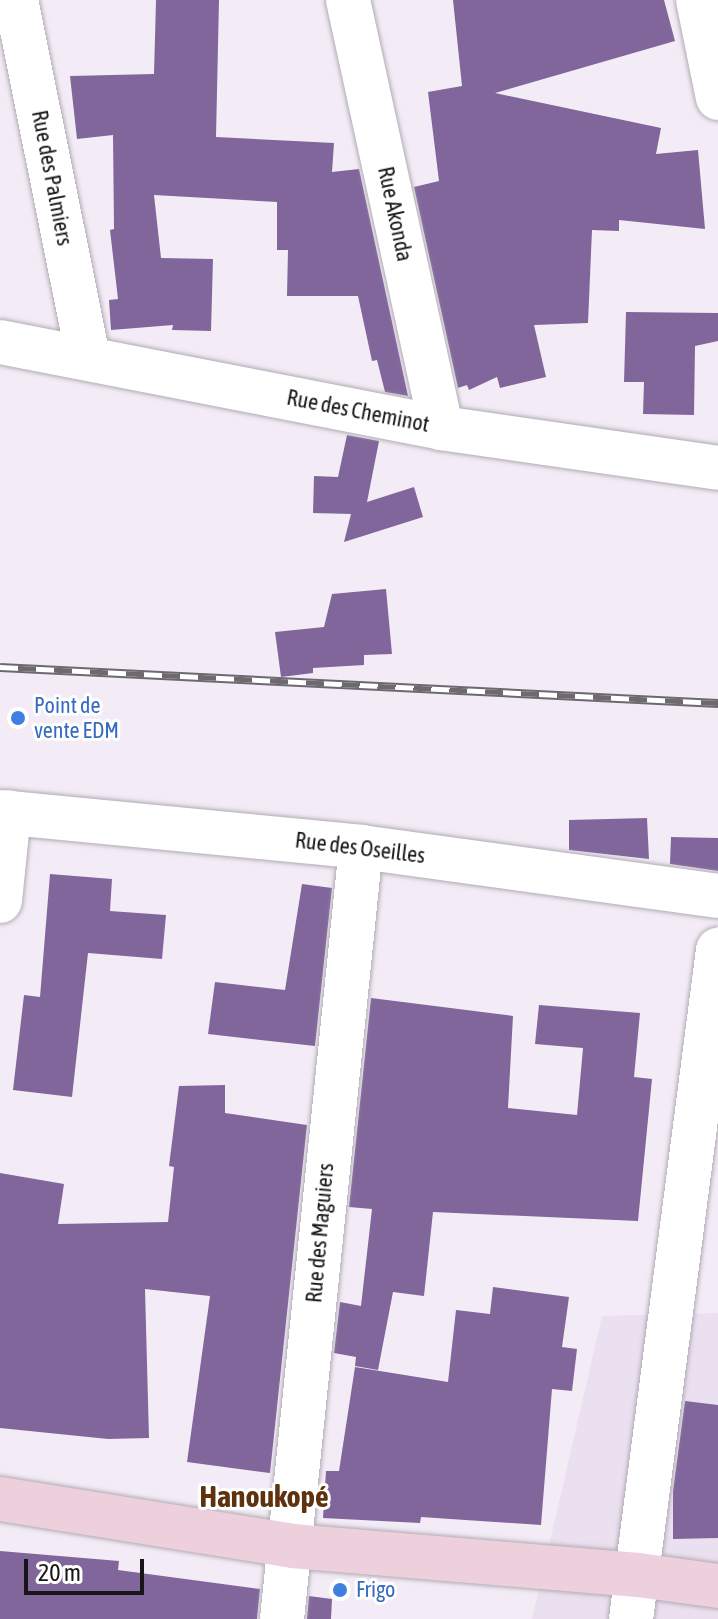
<!DOCTYPE html>
<meta charset="utf-8">
<style>
body{margin:0}
#map{position:relative;width:718px;height:1619px;overflow:hidden;background:#f3ecf6;font-family:"Asap Condensed",sans-serif}
div>[style]{position:absolute}
[style*='--x']{left:calc(var(--x)*1px);top:calc(var(--y)*1px);width:calc(var(--w)*1px);rotate:calc(var(--a)*1deg)}
.built>*{inset:0;background:#ebe0f0}
.building>*{inset:0;background:#80669b}
.roads{filter:drop-shadow(0 0 2px #b1abb4) drop-shadow(0 0 2px #b1abb4)}
.street>*{height:44px;margin:-22px;padding:0 22px;transform-origin:22px;border-radius:22px;background:#fff}
.secondary>*{height:44px;margin:-22px;padding:0 22px;transform-origin:22px;border-radius:22px;background:#edd0db}
.rail>*{height:9px;margin-top:-4.5px;transform-origin:0;background:repeating-linear-gradient(90deg,#fff 0 18px,#6d696f 0 36px);box-sizing:border-box;border-block:2px solid #6d696f}
.dots>*{width:22px;height:22px;translate:-50% -50%;box-sizing:border-box;border:4px solid #fff;border-radius:50%}
span{translate:-50% -50%;white-space:nowrap;text-align:center;line-height:1.15;-webkit-text-stroke:6px #fff;paint-order:stroke}
.street-label{font-size:22px;color:#171518}
.shop-label{font-size:22px;color:#366cbe}
.left{translate:0 -50%;text-align:left}
.district-label{font-size:30px;color:#5e310f;font-weight:700}
.scale{position:absolute;left:24px;top:1559px;width:120px;height:36px;box-sizing:border-box;border:4px solid #171518;border-top:0;padding-left:10px;font-size:24px;line-height:28px;white-space:nowrap;color:#171518;-webkit-text-stroke:6px #fff;paint-order:stroke}
</style>
<div id="map">
<div class="built">
<div style="clip-path:polygon(718px 1313px,718px 1619px,532px 1619px,602px 1316px)"></div>
</div>
<div class="building">
<div style="clip-path:polygon(156px 0,219px 0,216px 137px,334px 143px,332px 172px,359px 169px,408px 396px,385px 392px,377px 360px,372px 361px,358px 296px,287px 296px,288px 250px,277px 250px,277px 202px,154px 195px,161px 258px,213px 259px,211px 331px,172px 330px,173px 325px,111px 330px,109px 300px,118px 299px,110px 230px,114px 229px,113px 135px,77px 139px,70px 76px,154px 74px)"></div>
<div style="clip-path:polygon(453px 0,664px 0,675px 41px,495px 93px,661px 128px,656px 154px,698px 150px,705px 229px,619px 220px,619px 231px,592px 230px,588px 323px,534px 325px,546px 377px,500px 388px,497px 377px,469px 390px,467px 385px,458px 388px,414px 187px,439px 181px,428px 92px,462px 86px)"></div>
<div style="clip-path:polygon(626px 312px,718px 313px,718px 341px,695px 346px,694px 415px,643px 414px,644px 382px,624px 382px)"></div>
<div style="clip-path:polygon(347px 435px,379px 441px,367px 502px,414px 487px,423px 517px,344px 542px,351px 514px,313px 513px,314px 476px,338px 477px)"></div>
<div style="clip-path:polygon(386px 589px,392px 654px,364px 655px,364px 665px,313px 668px,313px 673px,281px 677px,275px 632px,324px 627px,332px 594px)"></div>
<div style="clip-path:polygon(647px 818px,649px 859px,569px 850px,569px 820px)"></div>
<div style="clip-path:polygon(671px 837px,718px 838px,718px 871px,670px 864px)"></div>
<div style="clip-path:polygon(50px 874px,112px 879px,110px 911px,166px 915px,162px 959px,88px 953px,72px 1097px,13px 1090px,24px 995px,40px 997px)"></div>
<div style="clip-path:polygon(302px 884px,332px 888px,315px 1046px,208px 1034px,215px 982px,285px 990px)"></div>
<div style="clip-path:polygon(371px 998px,513px 1016px,508px 1108px,577px 1115px,583px 1048px,535px 1044px,539px 1005px,640px 1013px,634px 1077px,652px 1079px,638px 1221px,433px 1212px,424px 1296px,393px 1292px,378px 1370px,355px 1366px,356px 1357px,334px 1353px,340px 1302px,361px 1306px,372px 1209px,349px 1207px)"></div>
<div style="clip-path:polygon(225px 1085px,225px 1113px,307px 1125px,270px 1473px,187px 1462px,210px 1296px,145px 1289px,149px 1438px,108px 1439px,0 1428px,0 1173px,64px 1184px,58px 1224px,168px 1222px,174px 1167px,169px 1166px,179px 1086px)"></div>
<div style="clip-path:polygon(493px 1287px,569px 1297px,562px 1347px,577px 1349px,572px 1391px,552px 1389px,541px 1525px,421px 1517px,420px 1523px,323px 1518px,326px 1471px,339px 1471px,355px 1367px,448px 1382px,456px 1310px,490px 1314px)"></div>
<div style="clip-path:polygon(685px 1401px,718px 1405px,718px 1538px,673px 1539px,673px 1491px)"></div>
<div style="clip-path:polygon(0 1551px,119px 1561px,118px 1570px,260px 1589px,257px 1619px,0 1619px)"></div>
<div style="clip-path:polygon(309px 1596px,332px 1599px,331px 1619px,307px 1619px)"></div>
</div>
<div class="roads">
<div class="street">
<div style="--x:16;--y:0;--w:363;--a:78.6"></div>
<div style="--x:348;--y:0;--w:438;--a:77.7"></div>
<div style="--x:698;--y:0;--w:100;--a:78.5"></div>
<div style="--x:0;--y:342;--w:449;--a:11"></div>
<div style="--x:441;--y:428;--w:280;--a:8.2"></div>
<div style="--x:0;--y:812;--w:363;--a:5.5"></div>
<div style="--x:361;--y:847;--w:360;--a:7.8"></div>
<div style="--x:0;--y:901;--w:89;--a:-84.2"></div>
<div style="--x:282;--y:1619;--w:776;--a:-84.16"></div>
<div style="--x:631;--y:1619;--w:675;--a:-82.59"></div>
</div>
<div class="secondary">
<div style="--x:0;--y:1499;--w:296;--a:9.1"></div>
<div style="--x:292;--y:1546;--w:347;--a:4.8"></div>
<div style="--x:638;--y:1575;--w:81;--a:7.8"></div>
</div>
</div>
<div class="rail">
<div style="--x:0;--y:667;--w:719;--a:2.87"></div>
</div>
<div class="dots">
<div style="left:18px;top:718px;background:#3f7fe0"></div>
<div style="left:340px;top:1590px;background:#3f7fe0"></div>
</div>
<div class="street-label">
<span style="left:52px;top:178px;rotate:79deg">Rue des Palmiers</span>
<span style="left:395px;top:214px;rotate:78deg">Rue Akonda</span>
<span style="left:358px;top:411px;rotate:11deg">Rue des Cheminot</span>
<span style="left:360px;top:848px;rotate:7deg">Rue des Oseilles</span>
<span style="left:320px;top:1233px;rotate:-85deg">Rue des Maguiers</span>
</div>
<div class="shop-label">
<span class="left" style="left:34px;top:718px">Point de<br>vente EDM</span>
<span class="left" style="left:356px;top:1590px">Frigo</span>
</div>
<div class="district-label">
<span style="left:264px;top:1496px">Hanoukopé</span>
</div>
<div class="scale">20 m</div>
</div>
